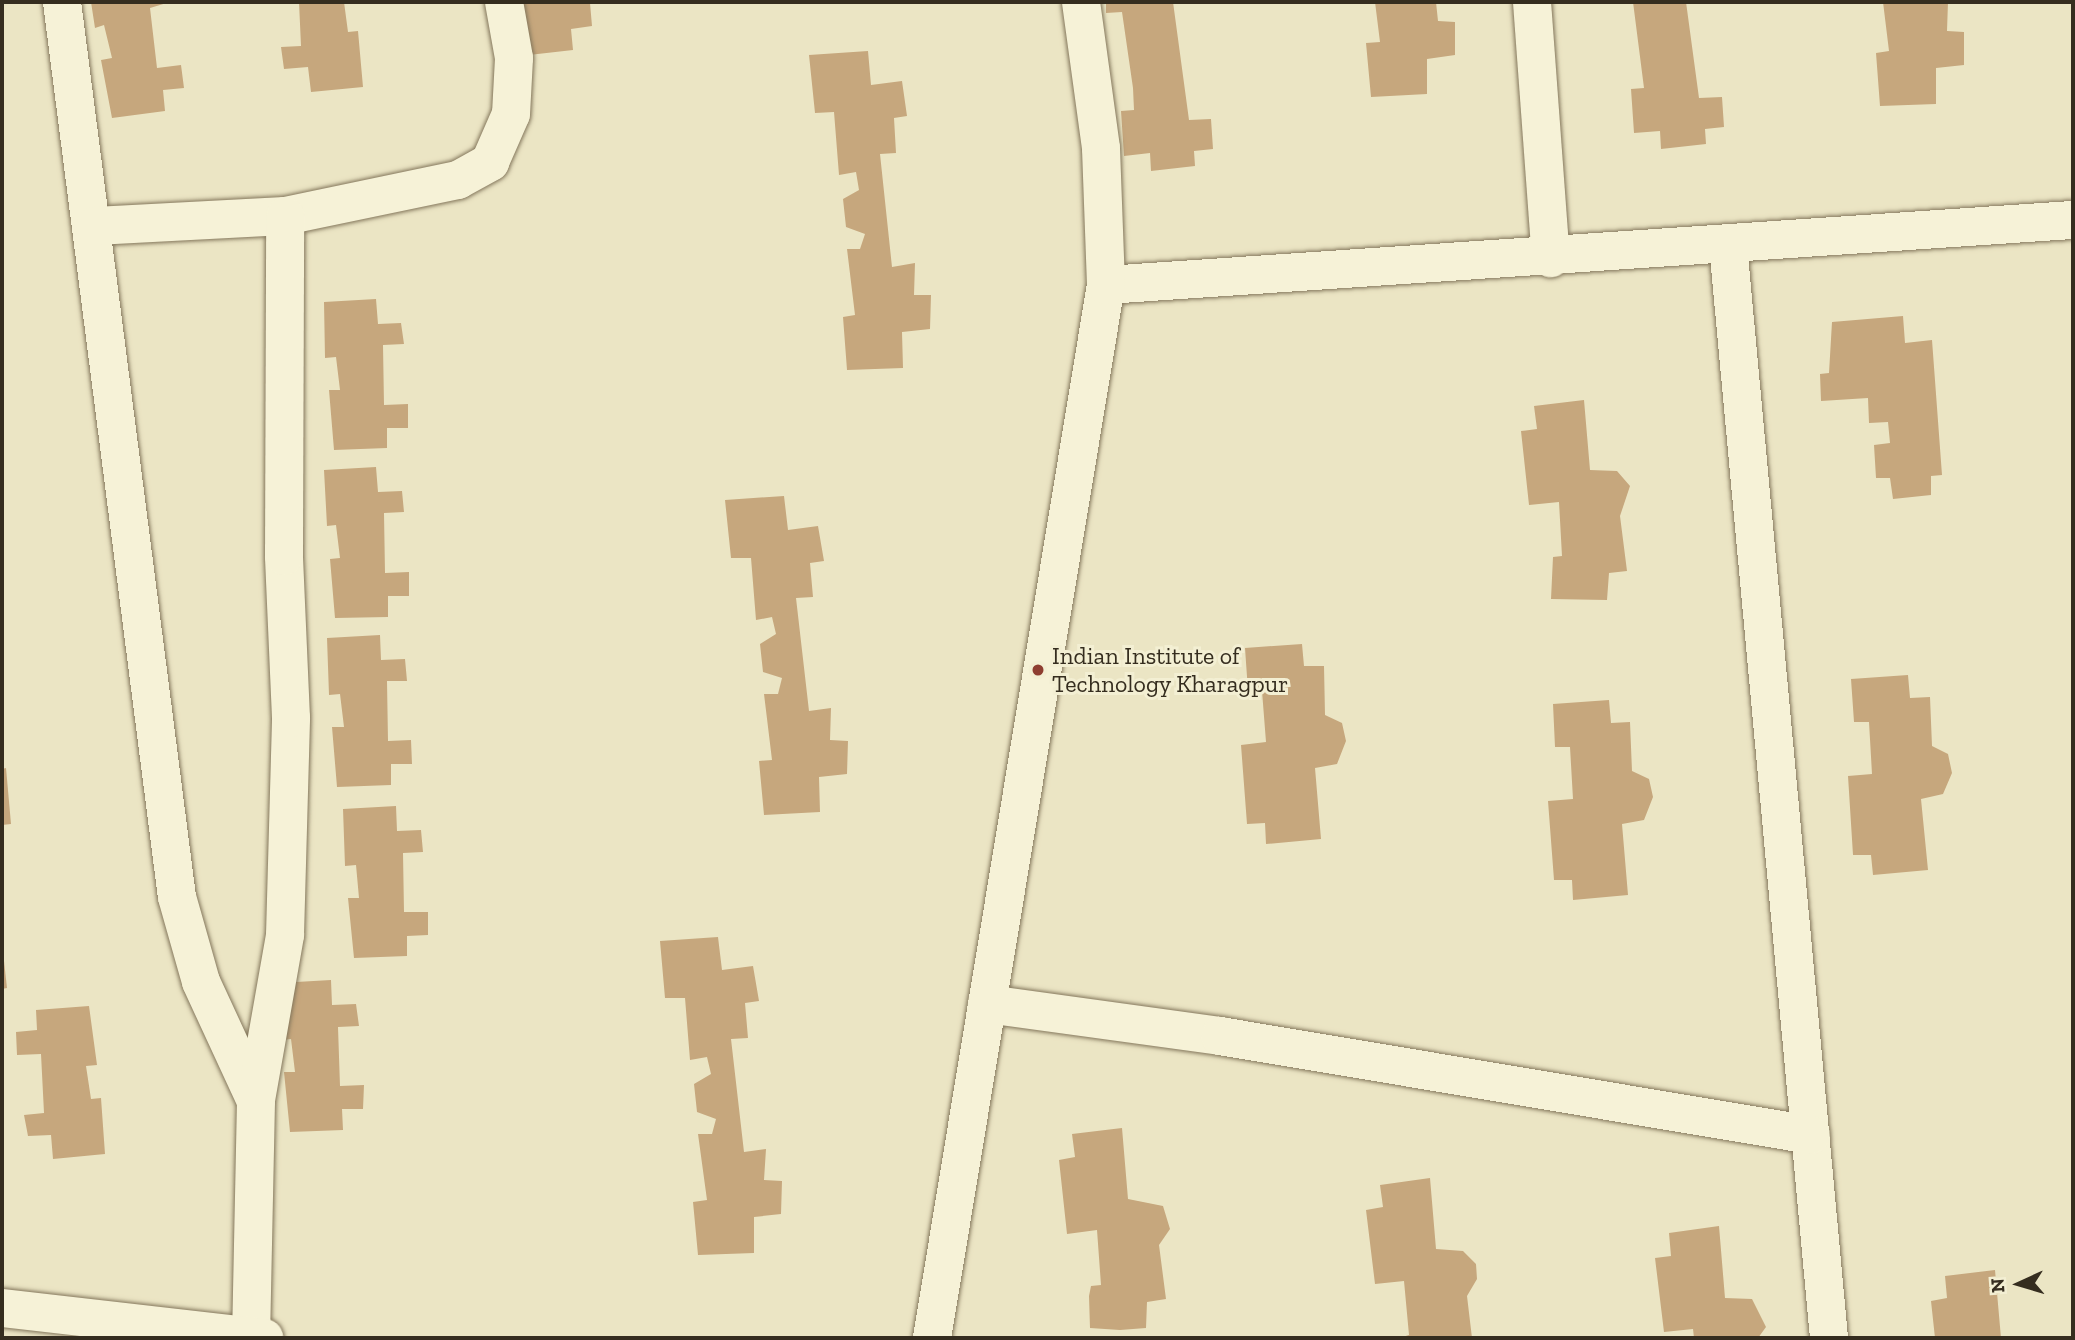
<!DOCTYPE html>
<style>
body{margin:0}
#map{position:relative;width:2075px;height:1340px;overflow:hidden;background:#ebe5c4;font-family:"Zilla Slab",serif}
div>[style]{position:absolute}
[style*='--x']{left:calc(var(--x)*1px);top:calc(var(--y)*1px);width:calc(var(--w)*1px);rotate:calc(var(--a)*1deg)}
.building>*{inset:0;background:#c6a77d}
.roads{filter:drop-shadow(0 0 2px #84775c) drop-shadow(0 0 2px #84775c)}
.minor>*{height:38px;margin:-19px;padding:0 19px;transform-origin:19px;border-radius:19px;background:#f6f2d7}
.dots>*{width:19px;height:19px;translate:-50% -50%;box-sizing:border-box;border:4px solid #f3efd3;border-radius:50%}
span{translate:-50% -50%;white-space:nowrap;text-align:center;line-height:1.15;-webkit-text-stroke:6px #f3efd3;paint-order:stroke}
.poi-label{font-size:24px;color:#352d1f}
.left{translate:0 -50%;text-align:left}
.frame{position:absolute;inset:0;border:4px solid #352d1f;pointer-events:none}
.north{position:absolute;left:1984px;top:1249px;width:70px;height:70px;-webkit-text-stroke:5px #f3efd3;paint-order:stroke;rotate:266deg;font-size:19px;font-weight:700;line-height:28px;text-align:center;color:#352d1f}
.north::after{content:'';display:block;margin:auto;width:24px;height:32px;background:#352d1f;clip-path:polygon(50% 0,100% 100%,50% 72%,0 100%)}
</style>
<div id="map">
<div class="building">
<div style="clip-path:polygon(91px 2px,170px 2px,150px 8px,157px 68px,181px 65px,184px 88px,163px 90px,165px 111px,112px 118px,101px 60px,112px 58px,104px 25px,95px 28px)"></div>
<div style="clip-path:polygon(299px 2px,344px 2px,348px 32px,358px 31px,363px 87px,311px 92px,308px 67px,284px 69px,281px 47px,301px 46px)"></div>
<div style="clip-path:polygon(511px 2px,590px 3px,592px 26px,571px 29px,573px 50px,520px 56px)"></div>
<div style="clip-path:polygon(1106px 2px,1173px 2px,1189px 120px,1211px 119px,1213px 149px,1194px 151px,1195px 166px,1151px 171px,1150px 153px,1124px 156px,1121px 111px,1134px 110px,1133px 88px,1122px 12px,1106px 13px)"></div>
<div style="clip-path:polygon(1375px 2px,1436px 2px,1438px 21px,1455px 22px,1455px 55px,1427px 59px,1427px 94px,1371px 97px,1366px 43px,1380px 42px)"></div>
<div style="clip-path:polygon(1633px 2px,1686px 2px,1699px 98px,1722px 97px,1724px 127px,1705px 129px,1706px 144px,1661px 149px,1660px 131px,1634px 133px,1631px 89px,1644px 88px)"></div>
<div style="clip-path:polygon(1883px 2px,1948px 2px,1947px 31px,1964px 32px,1964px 65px,1936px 68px,1936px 104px,1880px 106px,1876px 53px,1889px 51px)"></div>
<div style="clip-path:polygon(868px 51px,871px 85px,902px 81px,907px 116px,894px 118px,896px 153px,880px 154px,892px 267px,915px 263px,914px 295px,931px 295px,930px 329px,902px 332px,903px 368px,847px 370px,843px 317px,855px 315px,847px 249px,860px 249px,865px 234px,846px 227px,843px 199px,859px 190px,856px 172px,839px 175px,834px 112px,815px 113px,809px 55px)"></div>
<div style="clip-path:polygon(376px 299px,378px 324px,401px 323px,404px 344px,383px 345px,384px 405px,408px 404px,408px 428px,387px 428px,387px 448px,334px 450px,329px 390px,340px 390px,336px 357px,325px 358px,324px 302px)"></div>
<div style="clip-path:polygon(1903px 316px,1905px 343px,1932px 340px,1942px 475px,1931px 476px,1931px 495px,1893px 499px,1890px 478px,1876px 478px,1874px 445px,1890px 443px,1888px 422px,1869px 423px,1868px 398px,1821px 401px,1820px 374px,1829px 373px,1832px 322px)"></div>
<div style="clip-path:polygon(1584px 400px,1590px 470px,1617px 471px,1630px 486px,1620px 516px,1627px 571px,1609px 573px,1607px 600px,1551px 599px,1553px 557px,1562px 556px,1559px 502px,1529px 505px,1521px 431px,1537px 429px,1534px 406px)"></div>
<div style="clip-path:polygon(376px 467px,378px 492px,402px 491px,404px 512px,384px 513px,385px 573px,409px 572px,409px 596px,388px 596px,388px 617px,335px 618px,330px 559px,340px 558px,336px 525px,327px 526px,324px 470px)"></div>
<div style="clip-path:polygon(784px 496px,788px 530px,818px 526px,824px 561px,810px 563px,813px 597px,796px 598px,809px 711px,831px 708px,830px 740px,848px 741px,847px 774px,819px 777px,820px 812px,764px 815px,759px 761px,772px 760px,764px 694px,778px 694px,782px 678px,763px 672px,760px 644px,776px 634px,772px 617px,756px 620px,751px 558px,731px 558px,725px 500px)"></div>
<div style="clip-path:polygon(380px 635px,381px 660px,405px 659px,407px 681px,387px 681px,388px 741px,411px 740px,412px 764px,391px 764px,391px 785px,337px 787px,332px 727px,344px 727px,340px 694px,329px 695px,327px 638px)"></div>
<div style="clip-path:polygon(1302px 644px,1304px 666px,1324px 666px,1325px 715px,1342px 723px,1346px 741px,1337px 764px,1315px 768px,1321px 839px,1266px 844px,1265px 823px,1247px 824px,1241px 745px,1266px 742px,1262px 691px,1248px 691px,1245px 648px)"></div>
<div style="clip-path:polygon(1908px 675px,1910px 698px,1930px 697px,1932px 746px,1948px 754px,1952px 773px,1943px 794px,1921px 799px,1928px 870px,1873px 875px,1871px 855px,1853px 855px,1848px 776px,1872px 774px,1869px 722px,1854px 722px,1851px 679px)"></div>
<div style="clip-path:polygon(1609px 700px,1611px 723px,1630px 722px,1632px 771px,1649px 779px,1653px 797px,1644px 820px,1622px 824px,1628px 895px,1573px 900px,1572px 880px,1554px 880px,1548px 801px,1573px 799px,1570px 747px,1555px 747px,1553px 704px)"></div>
<div style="clip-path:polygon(6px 768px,11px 824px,2px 825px,2px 769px)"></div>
<div style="clip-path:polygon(396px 806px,397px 831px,421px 830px,423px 852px,403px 853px,404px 912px,428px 912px,428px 935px,407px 936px,407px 956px,354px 958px,348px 898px,359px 898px,356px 865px,345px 866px,343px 809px)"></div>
<div style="clip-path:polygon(718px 937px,722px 970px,753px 966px,759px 1001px,745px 1003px,748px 1038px,731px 1039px,744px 1152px,766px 1149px,764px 1180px,782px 1181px,781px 1214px,754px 1217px,754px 1253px,698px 1255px,693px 1202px,707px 1200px,698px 1134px,712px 1134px,716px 1119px,697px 1112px,694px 1084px,711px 1074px,707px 1057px,690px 1060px,685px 998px,665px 998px,660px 941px)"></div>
<div style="clip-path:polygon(2px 943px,7px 988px,2px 989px)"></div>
<div style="clip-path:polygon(331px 980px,332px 1005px,356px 1004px,359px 1026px,338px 1027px,340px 1086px,364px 1085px,363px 1109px,342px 1109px,343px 1130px,290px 1132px,284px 1072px,295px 1072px,291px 1039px,281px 1040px,279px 983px)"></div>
<div style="clip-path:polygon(89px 1006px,97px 1065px,86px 1066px,91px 1099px,101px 1098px,105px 1154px,53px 1159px,51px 1135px,28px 1136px,24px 1115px,44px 1113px,41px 1054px,17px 1055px,16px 1032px,37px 1030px,36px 1010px)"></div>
<div style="clip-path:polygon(1122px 1128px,1128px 1199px,1163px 1206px,1170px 1229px,1159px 1245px,1166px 1299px,1147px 1302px,1146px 1328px,1120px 1330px,1090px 1328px,1089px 1296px,1091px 1286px,1101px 1285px,1097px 1230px,1067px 1234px,1059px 1160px,1075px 1157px,1072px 1134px)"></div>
<div style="clip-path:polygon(1430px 1178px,1436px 1249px,1463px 1251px,1476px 1264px,1477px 1279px,1467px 1296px,1472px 1338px,1399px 1338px,1409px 1335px,1404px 1281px,1375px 1284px,1366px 1210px,1383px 1207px,1380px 1185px)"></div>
<div style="clip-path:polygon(1719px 1226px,1725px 1298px,1752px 1299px,1766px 1327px,1758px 1338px,1694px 1338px,1693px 1329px,1664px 1332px,1655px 1258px,1671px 1256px,1669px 1233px)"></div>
<div style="clip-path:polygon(1995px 1270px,2001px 1338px,1935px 1338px,1931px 1301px,1947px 1298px,1945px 1276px)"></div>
</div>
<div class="roads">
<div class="minor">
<div style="--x:62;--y:2;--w:902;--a:82.68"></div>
<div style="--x:177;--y:897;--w:88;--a:74.2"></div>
<div style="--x:201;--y:982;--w:131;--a:65.2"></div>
<div style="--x:256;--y:1101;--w:234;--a:91.2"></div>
<div style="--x:1532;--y:2;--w:257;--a:85.8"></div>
<div style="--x:95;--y:226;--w:190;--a:-3"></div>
<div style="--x:285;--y:216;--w:177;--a:-11.8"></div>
<div style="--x:458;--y:180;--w:37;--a:-29"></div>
<div style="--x:490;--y:162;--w:52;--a:-66.4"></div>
<div style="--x:511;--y:114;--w:56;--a:-86.9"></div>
<div style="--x:514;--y:58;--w:57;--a:-100.1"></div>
<div style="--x:1728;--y:245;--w:1098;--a:84.72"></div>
<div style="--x:1106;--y:285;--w:969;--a:-3.85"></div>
<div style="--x:987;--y:1004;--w:235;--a:7.8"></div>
<div style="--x:1220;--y:1036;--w:599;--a:9.51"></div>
<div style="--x:256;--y:1100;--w:168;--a:-80"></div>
<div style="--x:285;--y:935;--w:217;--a:-88.4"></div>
<div style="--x:291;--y:718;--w:162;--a:-92.5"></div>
<div style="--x:284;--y:556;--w:340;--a:-89.8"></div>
<div style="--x:2;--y:1308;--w:264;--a:6.5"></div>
<div style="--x:932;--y:1338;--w:1067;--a:-80.62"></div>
<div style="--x:1106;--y:285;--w:137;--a:-92.1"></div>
<div style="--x:1101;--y:148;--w:147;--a:-97.8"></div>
</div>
</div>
<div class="dots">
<div style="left:1038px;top:670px;background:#8e3e30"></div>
</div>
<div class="poi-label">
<span class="left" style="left:1052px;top:670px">Indian Institute of<br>Technology Kharagpur</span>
</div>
<div class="frame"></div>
<div class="north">N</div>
</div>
